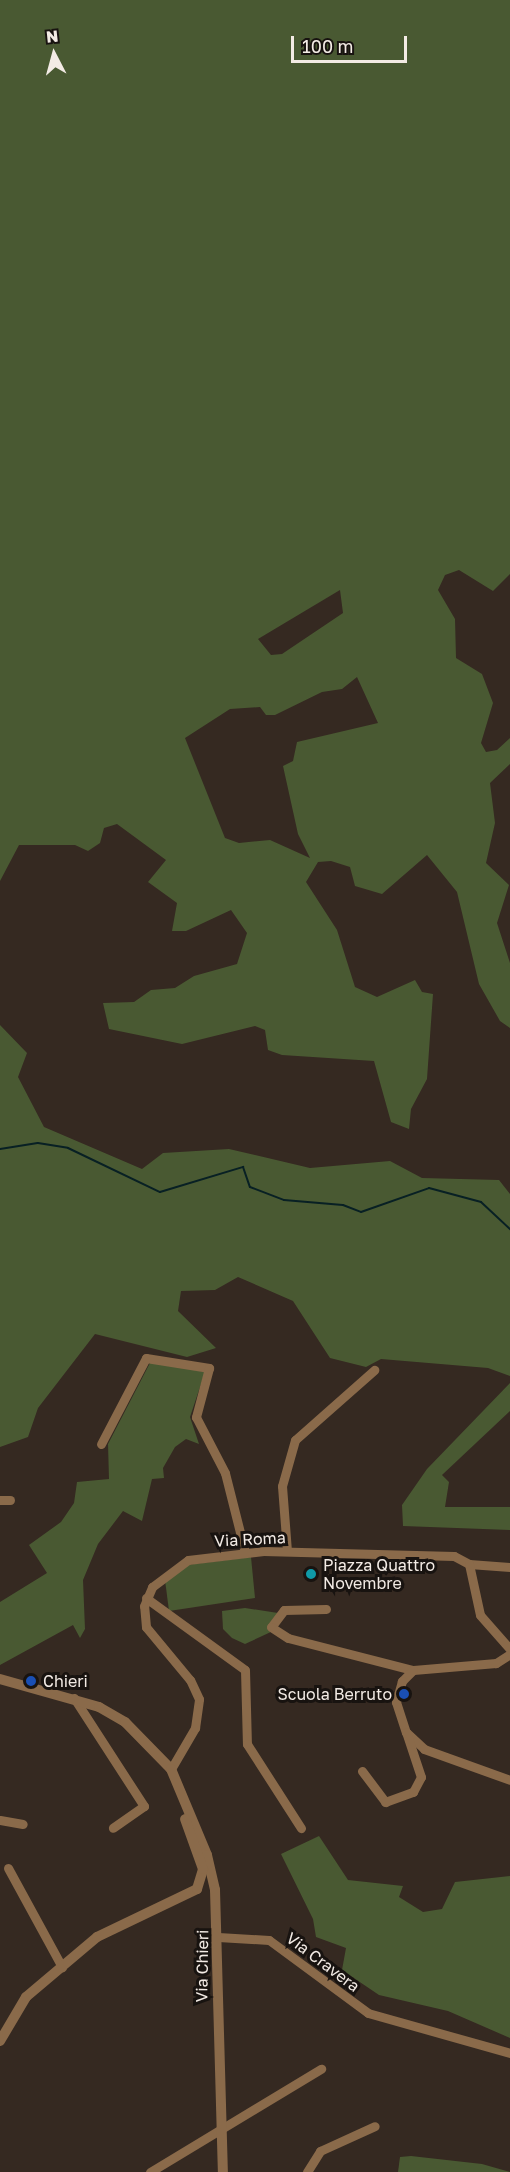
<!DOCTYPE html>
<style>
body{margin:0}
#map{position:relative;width:510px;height:2172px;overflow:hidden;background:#352921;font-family:"Golos Text",sans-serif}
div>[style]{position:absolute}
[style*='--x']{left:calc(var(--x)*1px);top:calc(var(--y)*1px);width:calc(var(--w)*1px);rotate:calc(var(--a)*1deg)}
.green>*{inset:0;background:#495932}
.stream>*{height:2px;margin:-1px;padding:0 1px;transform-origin:1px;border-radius:1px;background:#082024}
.minor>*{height:9px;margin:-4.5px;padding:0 4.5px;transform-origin:4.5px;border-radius:4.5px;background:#8a6a4a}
.tertiary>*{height:10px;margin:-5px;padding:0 5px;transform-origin:5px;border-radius:5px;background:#8a6a4a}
.dots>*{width:16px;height:16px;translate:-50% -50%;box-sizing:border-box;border:3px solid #181310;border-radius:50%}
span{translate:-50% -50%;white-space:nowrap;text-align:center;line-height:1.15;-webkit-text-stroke:6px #181310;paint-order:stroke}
.street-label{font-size:16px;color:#f3ebe5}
.poi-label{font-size:16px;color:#f3ebe5}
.left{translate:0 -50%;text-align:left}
.right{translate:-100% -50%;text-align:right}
.north{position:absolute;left:24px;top:24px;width:60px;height:60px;-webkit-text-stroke:4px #181310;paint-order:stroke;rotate:354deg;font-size:16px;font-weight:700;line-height:24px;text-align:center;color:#f3ebe5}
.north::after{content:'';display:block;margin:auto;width:21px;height:27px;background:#f3ebe5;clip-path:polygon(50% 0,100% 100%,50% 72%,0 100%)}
.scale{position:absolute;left:291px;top:36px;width:116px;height:27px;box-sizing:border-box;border:3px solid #f3ebe5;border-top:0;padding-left:8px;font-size:18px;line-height:21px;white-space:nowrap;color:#f3ebe5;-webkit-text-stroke:4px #181310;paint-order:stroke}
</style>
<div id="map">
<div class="green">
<div style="clip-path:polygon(evenodd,0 0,510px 0,510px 574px,493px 591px,459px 570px,445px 575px,438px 590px,455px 619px,456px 658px,482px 674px,493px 703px,481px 743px,486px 752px,497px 750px,510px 738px,510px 764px,490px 783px,495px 823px,486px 863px,509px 885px,497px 923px,510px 963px,510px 1028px,500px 1021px,479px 984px,457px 892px,427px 855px,382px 894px,355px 886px,350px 867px,331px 861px,318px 862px,306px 882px,337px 930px,355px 987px,377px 997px,415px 980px,422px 992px,433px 994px,427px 1079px,411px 1109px,409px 1129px,391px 1122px,374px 1061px,282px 1055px,268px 1050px,265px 1030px,255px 1026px,182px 1044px,109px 1029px,103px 1003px,134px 1002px,151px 990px,175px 988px,194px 976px,237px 964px,247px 933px,231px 910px,186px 931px,172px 931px,177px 903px,148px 882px,166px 860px,117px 824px,104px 828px,100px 843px,88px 851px,75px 845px,19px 845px,0 881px,0 0,340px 590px,343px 613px,282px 654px,271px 655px,258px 639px,340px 590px,0 0,357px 677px,378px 723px,297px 742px,293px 761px,283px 766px,298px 834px,310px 858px,270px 840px,239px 843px,225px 838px,185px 738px,230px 709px,260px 707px,266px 715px,275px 715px,322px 692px,342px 689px,357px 677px)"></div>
<div style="clip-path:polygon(0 1025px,27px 1053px,18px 1077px,44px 1127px,142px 1169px,163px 1153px,229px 1149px,310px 1168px,390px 1161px,422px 1178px,499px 1180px,510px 1194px,510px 1376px,488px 1368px,381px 1359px,366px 1367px,330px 1358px,293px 1301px,238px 1277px,215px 1290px,181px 1291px,178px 1311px,216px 1348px,187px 1357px,95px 1334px,38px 1408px,28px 1437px,0 1447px)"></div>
<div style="clip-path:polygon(151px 1361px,205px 1372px,190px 1417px,199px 1444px,186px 1439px,175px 1447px,163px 1468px,164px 1478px,152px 1479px,142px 1521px,123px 1511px,98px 1544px,83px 1580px,85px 1629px,80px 1638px,73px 1625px,0 1665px,0 1602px,47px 1573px,29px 1545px,61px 1522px,74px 1503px,77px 1482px,109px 1479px,108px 1444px)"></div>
<div style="clip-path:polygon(510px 1383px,510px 1411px,442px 1475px,449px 1482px,445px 1507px,510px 1507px,510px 1530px,403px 1526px,402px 1505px,427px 1469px)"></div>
<div style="clip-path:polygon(251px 1557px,255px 1598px,169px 1611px,165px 1580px,186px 1565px)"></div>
<div style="clip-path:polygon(245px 1608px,278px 1613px,273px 1631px,245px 1644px,232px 1638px,223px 1629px,222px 1611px)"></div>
<div style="clip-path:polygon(319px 1836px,348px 1880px,403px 1886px,399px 1897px,423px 1912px,442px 1909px,455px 1882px,510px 1876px,510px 2038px,448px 2011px,379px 1995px,342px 1970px,346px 1948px,316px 1937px,313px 1919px,281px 1854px)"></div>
<div style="clip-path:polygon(411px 2156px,482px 2164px,510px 2172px,398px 2172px,400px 2157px)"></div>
</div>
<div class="stream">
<div style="--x:0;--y:1149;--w:38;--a:-9"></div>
<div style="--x:38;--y:1143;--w:30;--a:9"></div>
<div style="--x:68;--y:1148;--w:102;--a:25.6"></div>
<div style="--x:160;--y:1192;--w:87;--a:-16.8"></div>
<div style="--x:243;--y:1167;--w:21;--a:71"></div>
<div style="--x:250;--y:1187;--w:36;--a:21"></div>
<div style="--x:284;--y:1200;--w:59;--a:4.8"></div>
<div style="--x:343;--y:1205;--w:19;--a:21"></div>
<div style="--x:361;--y:1212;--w:72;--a:-19.4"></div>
<div style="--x:429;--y:1188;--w:54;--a:15.1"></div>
<div style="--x:481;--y:1202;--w:40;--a:43"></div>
</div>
<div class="minor">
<div style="--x:101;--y:1444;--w:97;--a:-62.4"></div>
<div style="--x:146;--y:1358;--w:64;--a:9"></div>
<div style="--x:209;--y:1368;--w:51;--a:104.9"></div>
<div style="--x:196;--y:1417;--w:63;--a:62.6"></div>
<div style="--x:225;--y:1473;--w:81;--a:75.8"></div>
<div style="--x:0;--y:1500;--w:10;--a:0"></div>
<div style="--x:287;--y:1551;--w:65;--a:-94.4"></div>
<div style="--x:282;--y:1486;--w:48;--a:-74.2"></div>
<div style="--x:295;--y:1440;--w:106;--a:-41.5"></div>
<div style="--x:469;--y:1564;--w:41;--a:4.2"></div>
<div style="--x:146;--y:1598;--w:122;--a:36"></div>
<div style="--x:245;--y:1670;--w:74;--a:88.5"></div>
<div style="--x:247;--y:1744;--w:100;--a:57.3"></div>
<div style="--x:326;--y:1609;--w:42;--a:178.6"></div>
<div style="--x:284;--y:1610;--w:21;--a:127"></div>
<div style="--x:271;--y:1627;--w:20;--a:33"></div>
<div style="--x:288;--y:1638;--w:129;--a:14.4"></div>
<div style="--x:510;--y:1654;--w:17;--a:147"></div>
<div style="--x:496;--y:1663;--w:83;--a:175.2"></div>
<div style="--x:413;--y:1670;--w:16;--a:135"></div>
<div style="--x:402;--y:1681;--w:22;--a:106"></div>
<div style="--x:396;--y:1702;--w:32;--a:72"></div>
<div style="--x:406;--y:1732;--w:25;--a:43"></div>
<div style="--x:424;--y:1749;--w:91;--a:19.8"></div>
<div style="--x:74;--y:1698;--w:129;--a:57.1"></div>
<div style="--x:144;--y:1806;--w:38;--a:145"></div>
<div style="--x:171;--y:1769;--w:48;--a:-59.7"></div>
<div style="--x:195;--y:1728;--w:29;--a:-82"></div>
<div style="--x:199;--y:1699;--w:21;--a:-115"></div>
<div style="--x:190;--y:1680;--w:69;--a:-129.7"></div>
<div style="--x:146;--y:1627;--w:21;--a:-95"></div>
<div style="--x:144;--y:1606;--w:21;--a:-67"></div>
<div style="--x:152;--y:1587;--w:45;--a:-36.9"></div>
<div style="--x:188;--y:1560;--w:76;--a:-6.8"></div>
<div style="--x:263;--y:1551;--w:191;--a:1.5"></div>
<div style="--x:454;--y:1556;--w:17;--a:28"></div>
<div style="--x:469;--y:1564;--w:52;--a:77.8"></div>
<div style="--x:480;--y:1615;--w:45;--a:48.6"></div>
<div style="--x:362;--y:1771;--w:39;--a:53"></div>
<div style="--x:385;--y:1802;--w:30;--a:-20"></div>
<div style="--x:413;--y:1792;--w:17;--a:-62"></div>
<div style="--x:421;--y:1777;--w:47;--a:-108.4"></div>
<div style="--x:0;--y:1820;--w:23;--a:10"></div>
<div style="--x:8;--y:1868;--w:113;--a:61.4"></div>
<div style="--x:218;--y:1937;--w:51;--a:3.4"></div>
<div style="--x:269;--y:1940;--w:123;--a:36.4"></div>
<div style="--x:368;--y:2013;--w:148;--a:15.7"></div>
<div style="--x:150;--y:2172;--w:200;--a:-31.1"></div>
<div style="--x:307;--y:2172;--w:25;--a:-58"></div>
<div style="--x:320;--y:2151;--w:60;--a:-24.4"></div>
</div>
<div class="tertiary">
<div style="--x:0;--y:1679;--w:103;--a:15.8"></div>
<div style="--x:99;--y:1707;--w:30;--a:30"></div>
<div style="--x:125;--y:1722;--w:66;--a:45.6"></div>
<div style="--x:171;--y:1769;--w:93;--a:67.3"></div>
<div style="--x:207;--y:1855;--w:36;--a:77"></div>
<div style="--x:215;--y:1890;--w:282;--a:88.4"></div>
<div style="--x:0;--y:2041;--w:51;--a:-59.4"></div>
<div style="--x:26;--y:1997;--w:93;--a:-40.2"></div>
<div style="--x:97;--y:1937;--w:111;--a:-25.6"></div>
<div style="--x:197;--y:1889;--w:21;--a:-73"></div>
<div style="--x:203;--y:1869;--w:53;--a:-109.8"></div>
</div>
<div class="dots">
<div style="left:311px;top:1574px;background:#0f9aa8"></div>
<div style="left:31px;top:1681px;background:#1a4fb4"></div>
<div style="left:404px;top:1694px;background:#1a4fb4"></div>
</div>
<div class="street-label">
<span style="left:250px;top:1539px;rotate:-3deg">Via Roma</span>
<span style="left:323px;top:1962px;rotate:37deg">Via Cravera</span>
<span style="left:202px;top:1966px;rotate:-89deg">Via Chieri</span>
</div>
<div class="poi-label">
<span class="left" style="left:323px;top:1574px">Piazza Quattro<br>Novembre</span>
<span class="left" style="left:43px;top:1681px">Chieri</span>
<span class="right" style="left:392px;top:1694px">Scuola Berruto</span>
</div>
<div class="north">N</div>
<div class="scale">100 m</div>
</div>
